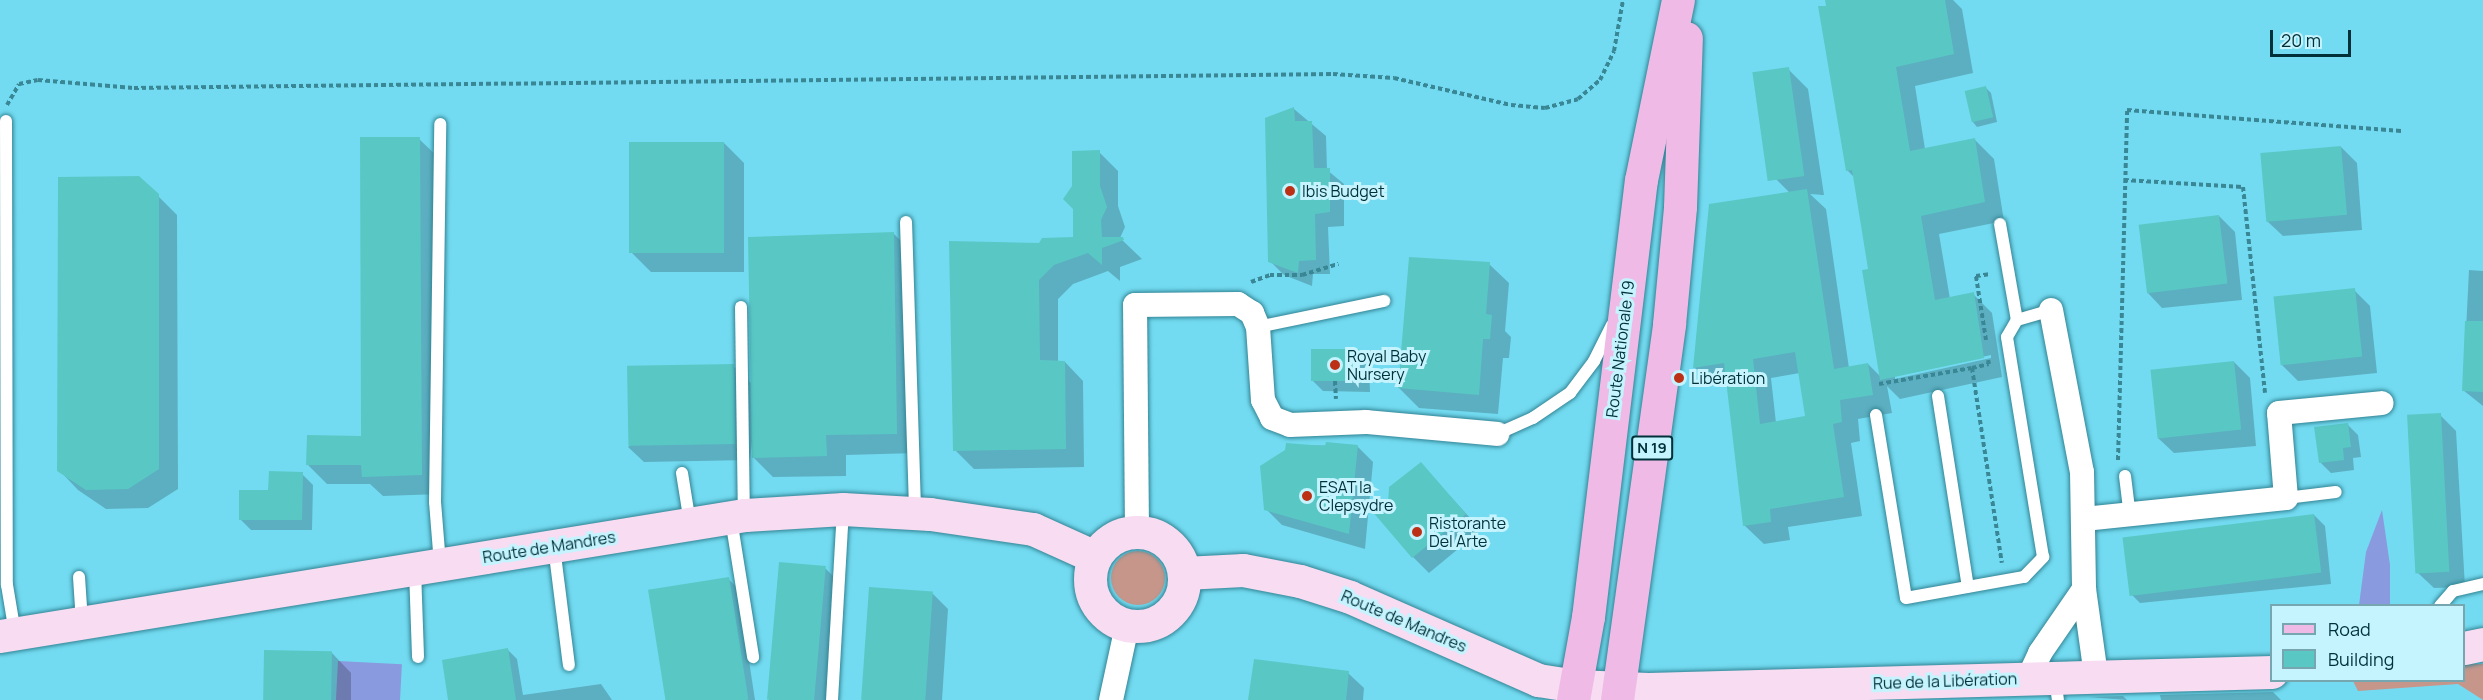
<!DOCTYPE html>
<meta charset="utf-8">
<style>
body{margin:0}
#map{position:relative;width:2483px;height:700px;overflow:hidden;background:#73dbf1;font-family:Manrope,sans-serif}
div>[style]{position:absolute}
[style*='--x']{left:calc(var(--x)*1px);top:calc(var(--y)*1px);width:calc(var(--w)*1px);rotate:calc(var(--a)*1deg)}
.green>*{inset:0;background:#c7968b}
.round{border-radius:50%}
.water>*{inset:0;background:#899ade;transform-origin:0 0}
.shadow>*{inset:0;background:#0003}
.building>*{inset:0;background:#59c8c5;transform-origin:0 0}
.path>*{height:4px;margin-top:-2px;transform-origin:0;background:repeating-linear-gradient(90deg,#398695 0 4.5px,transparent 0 7.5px)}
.roads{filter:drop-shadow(0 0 2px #338494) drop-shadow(0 0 2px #338494)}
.lane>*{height:12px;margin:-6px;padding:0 6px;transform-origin:6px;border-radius:6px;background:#fff}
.street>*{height:24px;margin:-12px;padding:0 12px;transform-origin:12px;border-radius:12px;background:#fff}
.secondary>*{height:33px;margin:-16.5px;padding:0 16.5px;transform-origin:16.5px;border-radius:16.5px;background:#f7dcf2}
.secondary>.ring{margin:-16.5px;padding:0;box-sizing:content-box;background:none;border:33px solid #f7dcf2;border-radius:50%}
.primary>*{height:33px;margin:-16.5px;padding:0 16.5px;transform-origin:16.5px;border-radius:16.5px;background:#efbae6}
.dots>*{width:16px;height:16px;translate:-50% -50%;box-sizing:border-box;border:3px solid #c5f4ff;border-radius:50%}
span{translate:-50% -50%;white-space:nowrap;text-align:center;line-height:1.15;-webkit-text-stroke:6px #c5f4ff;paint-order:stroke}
.shield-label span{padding:2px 4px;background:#c5f4ff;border:2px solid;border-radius:4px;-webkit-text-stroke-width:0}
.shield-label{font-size:15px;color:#003139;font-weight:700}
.poi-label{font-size:16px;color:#003139}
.left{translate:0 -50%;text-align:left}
.street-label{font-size:16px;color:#003139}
.legend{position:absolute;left:2270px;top:604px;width:195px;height:78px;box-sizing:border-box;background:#c5f4ff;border:2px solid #76a6b0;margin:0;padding:8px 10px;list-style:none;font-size:18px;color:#003139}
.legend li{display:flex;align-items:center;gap:12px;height:30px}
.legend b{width:30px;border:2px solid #76a6b0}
.scale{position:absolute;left:2270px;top:30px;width:81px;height:27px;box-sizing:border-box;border:3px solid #003139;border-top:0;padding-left:8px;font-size:18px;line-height:21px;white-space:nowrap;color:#003139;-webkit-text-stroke:4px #c5f4ff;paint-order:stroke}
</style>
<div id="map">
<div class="green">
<div class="round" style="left:1111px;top:551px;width:54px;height:54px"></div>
<div style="clip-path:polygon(2464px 664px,2483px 664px,2483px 700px,2458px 684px,2358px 691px,2353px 681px,2464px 680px)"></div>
</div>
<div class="water">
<div style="clip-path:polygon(2382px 510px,2390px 565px,2390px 605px,2359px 605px,2366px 552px)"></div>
<div style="left:338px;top:661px;width:64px;height:39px;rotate:3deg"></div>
</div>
<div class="shadow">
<div style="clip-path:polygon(evenodd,1843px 0,1953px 0,1962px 9px,1973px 73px,1915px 86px,1925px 149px,1974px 139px,1994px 159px,2004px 221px,1939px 234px,1950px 299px,1973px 294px,1992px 313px,2002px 377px,1900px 399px,1887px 386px,1892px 413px,1858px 419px,1860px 441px,1851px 443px,1862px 516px,1788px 527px,1790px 540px,1764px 544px,1744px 525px,1728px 384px,1713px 386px,1694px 367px,1790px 193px,1768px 171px,1788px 69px,1808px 89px,1824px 195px,1810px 194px,1826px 209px,1849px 368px,1868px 364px,1881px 377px,1870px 270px,1855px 178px,1847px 170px,1828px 8px,1843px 0,1991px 355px,1991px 358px,1895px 379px,1895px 376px,1991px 355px,1843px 0,1800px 373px,1806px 417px,1776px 423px,1771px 378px,1800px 373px)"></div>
<div style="clip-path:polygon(1986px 88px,1991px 93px,1997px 122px,1977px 127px,1972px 121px)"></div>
<div style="clip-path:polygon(1294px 109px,1326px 136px,1327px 170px,1344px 184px,1344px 226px,1328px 227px,1330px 274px,1313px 274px,1312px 286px,1284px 275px,1270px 261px)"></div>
<div style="clip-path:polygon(419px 139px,439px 158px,441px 494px,383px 496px,370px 484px,327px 484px,308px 465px,363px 437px)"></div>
<div style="clip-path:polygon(724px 143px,744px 163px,744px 272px,651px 272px,631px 252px)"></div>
<div style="clip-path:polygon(2341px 147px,2357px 163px,2362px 230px,2283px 236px,2267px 221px)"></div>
<div style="clip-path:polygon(1099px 152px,1118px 171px,1118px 206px,1125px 227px,1120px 238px,1142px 259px,1120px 267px,1120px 281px,1108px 271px,1073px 284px,1058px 299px,1058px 362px,1065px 362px,1083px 381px,1084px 467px,974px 469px,955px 450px,1040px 244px,1074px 239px)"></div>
<div style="clip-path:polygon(158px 196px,177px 215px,178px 489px,148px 508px,106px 509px,78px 490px,59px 470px)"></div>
<div style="clip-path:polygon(2219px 216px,2235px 232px,2242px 300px,2162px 308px,2147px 292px)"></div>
<div style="clip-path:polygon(893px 233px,913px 253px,917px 453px,846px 455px,846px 476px,773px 477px,753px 457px,753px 433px,750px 460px,644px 462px,628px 447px,733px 366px,752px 384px)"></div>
<div style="clip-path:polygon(1489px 264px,1509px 283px,1505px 331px,1511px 337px,1509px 358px,1503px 358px,1498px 414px,1419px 408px,1399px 388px)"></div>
<div style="clip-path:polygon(2469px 270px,2483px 271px,2483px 406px,2463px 390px)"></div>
<div style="clip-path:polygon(2354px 290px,2370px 306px,2377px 373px,2298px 381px,2282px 365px)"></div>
<div style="clip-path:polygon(1359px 350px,1369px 361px,1370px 392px,1323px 391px,1312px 380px)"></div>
<div style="clip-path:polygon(2234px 362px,2250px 378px,2256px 446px,2174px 453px,2158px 438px)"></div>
<div style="clip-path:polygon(2440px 415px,2456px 431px,2465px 587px,2434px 588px,2418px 573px)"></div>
<div style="clip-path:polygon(2347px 424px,2358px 435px,2361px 457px,2353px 458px,2354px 470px,2331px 473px,2320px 462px)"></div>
<div style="clip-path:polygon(1288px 445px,1357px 446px,1373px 462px,1365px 549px,1282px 525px,1266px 509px)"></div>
<div style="clip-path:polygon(1421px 464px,1481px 530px,1429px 573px,1413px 557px,1389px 506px)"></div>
<div style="clip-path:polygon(302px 474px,313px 485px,312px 530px,251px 530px,241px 520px,270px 491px)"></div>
<div style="clip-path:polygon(2314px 515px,2325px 526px,2331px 584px,2140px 603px,2129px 592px)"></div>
<div style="clip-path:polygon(825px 568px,840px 583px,830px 700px,769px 700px)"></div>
<div style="clip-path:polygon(728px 579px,738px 588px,755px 700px,667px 700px)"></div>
<div style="clip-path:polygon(932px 593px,948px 609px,942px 700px,863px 700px)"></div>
<div style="clip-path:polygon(507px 649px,517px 659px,523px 695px,601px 684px,612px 700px,450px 700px)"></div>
<div style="clip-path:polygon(331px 652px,351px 673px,351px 700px,265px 700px)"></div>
<div style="clip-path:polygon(1348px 673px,1364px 688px,1363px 700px,1250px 700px)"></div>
<div style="clip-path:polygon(2273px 692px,2281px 700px,2161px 700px,2160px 695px)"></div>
<div style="clip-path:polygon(2123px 696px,2127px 700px,2088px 697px)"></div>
</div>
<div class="building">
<div style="clip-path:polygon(1825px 0,1945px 0,1954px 54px,1896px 67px,1910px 151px,1975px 138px,1985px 202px,1921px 216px,1935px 300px,1974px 292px,1984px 358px,1880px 380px,1862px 270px,1868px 269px,1852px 170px,1846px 171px,1818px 6px,1826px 6px)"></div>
<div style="left:1789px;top:67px;width:110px;height:37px;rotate:82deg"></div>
<div style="left:1986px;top:86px;width:32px;height:22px;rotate:77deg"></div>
<div style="clip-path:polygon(1294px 107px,1295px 121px,1312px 121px,1314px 168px,1330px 168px,1330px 212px,1315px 214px,1316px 260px,1299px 261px,1298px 273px,1268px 262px,1265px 118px)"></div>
<div style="clip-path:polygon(360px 137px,420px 137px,422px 475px,362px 477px,361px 465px,306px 465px,307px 435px,361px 436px)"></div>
<div style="left:629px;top:142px;width:95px;height:111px"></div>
<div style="left:2341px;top:146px;width:69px;height:81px;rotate:85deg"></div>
<div style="clip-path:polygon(1100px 150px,1100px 186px,1107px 207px,1101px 220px,1102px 237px,1123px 237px,1124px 240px,1102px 248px,1102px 265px,1088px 253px,1054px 265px,1039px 280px,1040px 360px,1065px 361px,1066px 449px,953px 451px,949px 241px,1039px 243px,1042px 238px,1073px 237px,1073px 209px,1063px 199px,1072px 186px,1072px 151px)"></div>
<div style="clip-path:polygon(139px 176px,159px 194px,159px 469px,128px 489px,86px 490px,57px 471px,58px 177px)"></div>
<div style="clip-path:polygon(evenodd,1807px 189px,1834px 369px,1868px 363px,1873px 395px,1840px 400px,1842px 422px,1833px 424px,1844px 497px,1770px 509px,1771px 522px,1743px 526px,1724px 363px,1693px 368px,1709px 204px,1807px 189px,1795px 352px,1805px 416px,1760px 424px,1753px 359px,1795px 352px)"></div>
<div style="left:2219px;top:215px;width:69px;height:81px;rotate:83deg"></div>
<div style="clip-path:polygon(894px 232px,897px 434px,826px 435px,827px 456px,752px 458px,748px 237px)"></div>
<div style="clip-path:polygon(1409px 257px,1490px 262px,1486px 314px,1492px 315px,1490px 339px,1483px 339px,1479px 395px,1398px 388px)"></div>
<div style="left:2355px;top:288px;width:69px;height:82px;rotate:84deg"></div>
<div style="clip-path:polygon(2465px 321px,2483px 321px,2483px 392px,2462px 391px)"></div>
<div style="left:1311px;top:349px;width:48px;height:32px"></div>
<div style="left:2234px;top:361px;width:69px;height:84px;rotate:84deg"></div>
<div style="left:734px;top:364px;width:80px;height:107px;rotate:89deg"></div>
<div style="left:2441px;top:413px;width:159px;height:34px;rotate:87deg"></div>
<div style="clip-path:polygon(2348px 423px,2351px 447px,2343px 448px,2344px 460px,2319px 463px,2314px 427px)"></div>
<div style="clip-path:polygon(1326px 442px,1358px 445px,1349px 534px,1264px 510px,1260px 466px,1285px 450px,1286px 443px,1325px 446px)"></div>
<div style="clip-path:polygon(1421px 462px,1466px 514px,1412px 558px,1366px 504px,1388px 504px,1389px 487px)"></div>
<div style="clip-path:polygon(269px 471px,303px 472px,302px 520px,239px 520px,239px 490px,268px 490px)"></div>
<div style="left:2314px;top:514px;width:59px;height:193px;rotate:83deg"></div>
<div style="left:779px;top:562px;width:47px;height:138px;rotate:5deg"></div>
<div style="left:729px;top:577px;width:124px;height:82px;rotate:81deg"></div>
<div style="left:869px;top:587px;width:64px;height:113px;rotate:4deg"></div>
<div style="clip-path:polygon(508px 648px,516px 700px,448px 700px,442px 660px)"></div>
<div style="left:264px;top:650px;width:68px;height:50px;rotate:1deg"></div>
<div style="clip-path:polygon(1254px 659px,1349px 671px,1346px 700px,1248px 700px)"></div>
</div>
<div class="path">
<div style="--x:7;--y:105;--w:24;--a:-60"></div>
<div style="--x:19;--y:84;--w:19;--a:-12"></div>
<div style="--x:38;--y:80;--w:96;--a:4.8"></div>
<div style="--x:134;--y:88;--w:1199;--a:-0.67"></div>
<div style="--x:1333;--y:74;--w:61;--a:3.8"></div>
<div style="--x:1394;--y:78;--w:120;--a:13"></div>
<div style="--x:1511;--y:105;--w:34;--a:5"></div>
<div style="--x:1545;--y:108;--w:34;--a:-15"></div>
<div style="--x:1578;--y:99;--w:29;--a:-41"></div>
<div style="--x:1600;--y:80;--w:32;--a:-64"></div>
<div style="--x:1614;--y:51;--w:52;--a:-80"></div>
<div style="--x:2124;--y:180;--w:119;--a:3.4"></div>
<div style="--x:2243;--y:187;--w:207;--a:83.9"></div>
<div style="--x:1251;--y:282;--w:20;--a:-20"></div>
<div style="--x:1270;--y:275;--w:32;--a:0"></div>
<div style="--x:1302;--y:275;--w:38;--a:-17"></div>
<div style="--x:1986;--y:340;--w:65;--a:-98.9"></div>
<div style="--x:1976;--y:276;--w:15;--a:-8"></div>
<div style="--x:1972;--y:368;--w:197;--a:81.3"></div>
<div style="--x:1335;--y:381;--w:18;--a:87"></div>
<div style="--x:1879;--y:384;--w:94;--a:-9.8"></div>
<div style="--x:1972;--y:368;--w:17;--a:-13"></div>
<div style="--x:1989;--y:364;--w:4;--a:-104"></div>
<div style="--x:2118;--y:460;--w:350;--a:-88.5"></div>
<div style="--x:2127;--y:110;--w:275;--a:4.4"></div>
</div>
<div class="roads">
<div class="lane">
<div style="--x:6;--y:121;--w:464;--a:89.9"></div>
<div style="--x:7;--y:585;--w:49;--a:80.5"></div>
<div style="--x:906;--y:222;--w:290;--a:88.2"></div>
<div style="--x:2000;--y:224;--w:97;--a:80"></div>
<div style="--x:741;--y:307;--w:207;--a:89.2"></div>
<div style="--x:1258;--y:327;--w:129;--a:-11.7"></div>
<div style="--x:1938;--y:396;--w:193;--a:81.1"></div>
<div style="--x:1876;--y:415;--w:185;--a:80.7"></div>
<div style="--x:1906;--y:598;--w:120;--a:-10.1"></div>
<div style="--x:2024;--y:577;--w:28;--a:-46"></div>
<div style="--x:2043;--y:557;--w:223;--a:-99.3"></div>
<div style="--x:2007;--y:337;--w:20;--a:-60"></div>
<div style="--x:2017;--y:320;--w:35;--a:-16"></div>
<div style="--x:1497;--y:434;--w:39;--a:-24"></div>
<div style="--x:1533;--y:418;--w:45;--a:-34"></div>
<div style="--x:1570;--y:393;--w:40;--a:-53"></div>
<div style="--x:1594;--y:361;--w:40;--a:-63.4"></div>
<div style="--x:682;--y:473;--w:51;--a:80.9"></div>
<div style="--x:2125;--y:476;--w:38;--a:83"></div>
<div style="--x:2286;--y:498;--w:50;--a:-6.8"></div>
<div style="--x:731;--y:519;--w:140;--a:80.9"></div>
<div style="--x:554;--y:547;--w:119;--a:82.8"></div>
<div style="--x:440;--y:564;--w:62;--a:-94.6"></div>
<div style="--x:435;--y:502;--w:378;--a:-89.2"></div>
<div style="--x:415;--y:570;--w:87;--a:88"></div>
<div style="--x:79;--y:577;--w:45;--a:86.2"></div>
<div style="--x:2440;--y:606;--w:20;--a:-49"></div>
<div style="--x:2453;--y:591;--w:31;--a:-13"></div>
<div style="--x:2055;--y:679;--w:21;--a:82"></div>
<div style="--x:832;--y:700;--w:190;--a:-86.7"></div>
</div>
<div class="street">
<div style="--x:2051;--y:310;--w:165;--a:79.2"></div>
<div style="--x:2082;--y:472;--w:117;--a:89"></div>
<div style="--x:2084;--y:589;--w:88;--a:82.1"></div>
<div style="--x:2084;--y:519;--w:203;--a:-5.9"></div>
<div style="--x:2286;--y:498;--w:85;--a:-94.7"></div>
<div style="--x:2279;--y:413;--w:103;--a:-5.5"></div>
<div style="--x:1137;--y:531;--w:226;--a:-90.5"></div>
<div style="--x:1135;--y:305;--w:103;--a:-0.6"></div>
<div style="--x:1238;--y:304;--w:17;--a:33"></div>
<div style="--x:1252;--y:313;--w:15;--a:67"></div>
<div style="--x:1258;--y:327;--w:73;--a:86.1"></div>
<div style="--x:1263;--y:400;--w:20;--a:63"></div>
<div style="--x:1272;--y:418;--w:19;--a:21"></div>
<div style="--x:1290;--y:425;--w:76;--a:-2.3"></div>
<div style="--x:1366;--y:422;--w:132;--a:5.2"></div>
<div style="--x:2028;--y:679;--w:29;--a:-65"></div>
<div style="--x:2040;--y:653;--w:78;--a:-55.5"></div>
<div style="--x:1111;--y:700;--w:76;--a:-77.8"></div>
</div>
<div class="secondary">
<div class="ring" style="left:1090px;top:532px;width:61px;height:61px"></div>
<div style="--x:1184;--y:573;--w:59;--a:-2.9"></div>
<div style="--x:1243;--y:570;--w:58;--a:10.9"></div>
<div style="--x:1300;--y:581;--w:52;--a:17.7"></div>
<div style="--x:1350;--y:597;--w:206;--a:23.8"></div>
<div style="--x:1538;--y:680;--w:37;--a:9"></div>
<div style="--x:1575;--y:686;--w:73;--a:2.4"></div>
<div style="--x:1648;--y:689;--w:624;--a:-1.56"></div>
<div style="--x:0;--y:636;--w:755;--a:-9.23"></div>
<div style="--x:745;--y:515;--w:98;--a:-3.5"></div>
<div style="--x:843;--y:509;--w:87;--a:3.3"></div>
<div style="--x:930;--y:514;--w:104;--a:8.3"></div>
<div style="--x:1033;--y:529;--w:68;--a:24.3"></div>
<div style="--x:2464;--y:648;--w:19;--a:-12"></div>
</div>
<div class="primary">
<div style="--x:1573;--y:700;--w:84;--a:-79.8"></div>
<div style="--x:1588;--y:617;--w:440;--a:-83.1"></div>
<div style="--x:1641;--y:180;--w:184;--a:-78.4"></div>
<div style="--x:1617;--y:700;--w:380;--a:-82.1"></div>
<div style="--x:1669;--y:324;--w:118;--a:-84.6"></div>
<div style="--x:1680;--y:207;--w:169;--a:-88"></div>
</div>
</div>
<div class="dots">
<div style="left:1290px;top:191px;background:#bc3115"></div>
<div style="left:1335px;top:365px;background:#bc3115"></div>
<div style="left:1679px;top:378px;background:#bc3115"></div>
<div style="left:1307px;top:496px;background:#bc3115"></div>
<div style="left:1417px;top:532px;background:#bc3115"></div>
</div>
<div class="shield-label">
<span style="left:1652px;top:448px">N 19</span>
</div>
<div class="poi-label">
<span class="left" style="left:1302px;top:191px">Ibis Budget</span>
<span class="left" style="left:1347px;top:365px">Royal Baby<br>Nursery</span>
<span class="left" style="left:1691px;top:378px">Libération</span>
<span class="left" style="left:1319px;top:496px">ESAT la<br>Clepsydre</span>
<span class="left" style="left:1429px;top:532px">Ristorante<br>Del Arte</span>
</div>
<div class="street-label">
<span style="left:1620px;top:349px;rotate:-83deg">Route Nationale 19</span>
<span style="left:549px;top:547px;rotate:-9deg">Route de Mandres</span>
<span style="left:1404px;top:621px;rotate:23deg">Route de Mandres</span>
<span style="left:1945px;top:681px;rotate:-2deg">Rue de la Libération</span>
</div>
<ul class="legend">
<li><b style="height:8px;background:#efbae6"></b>Road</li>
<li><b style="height:16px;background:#59c8c5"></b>Building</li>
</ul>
<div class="scale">20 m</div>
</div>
